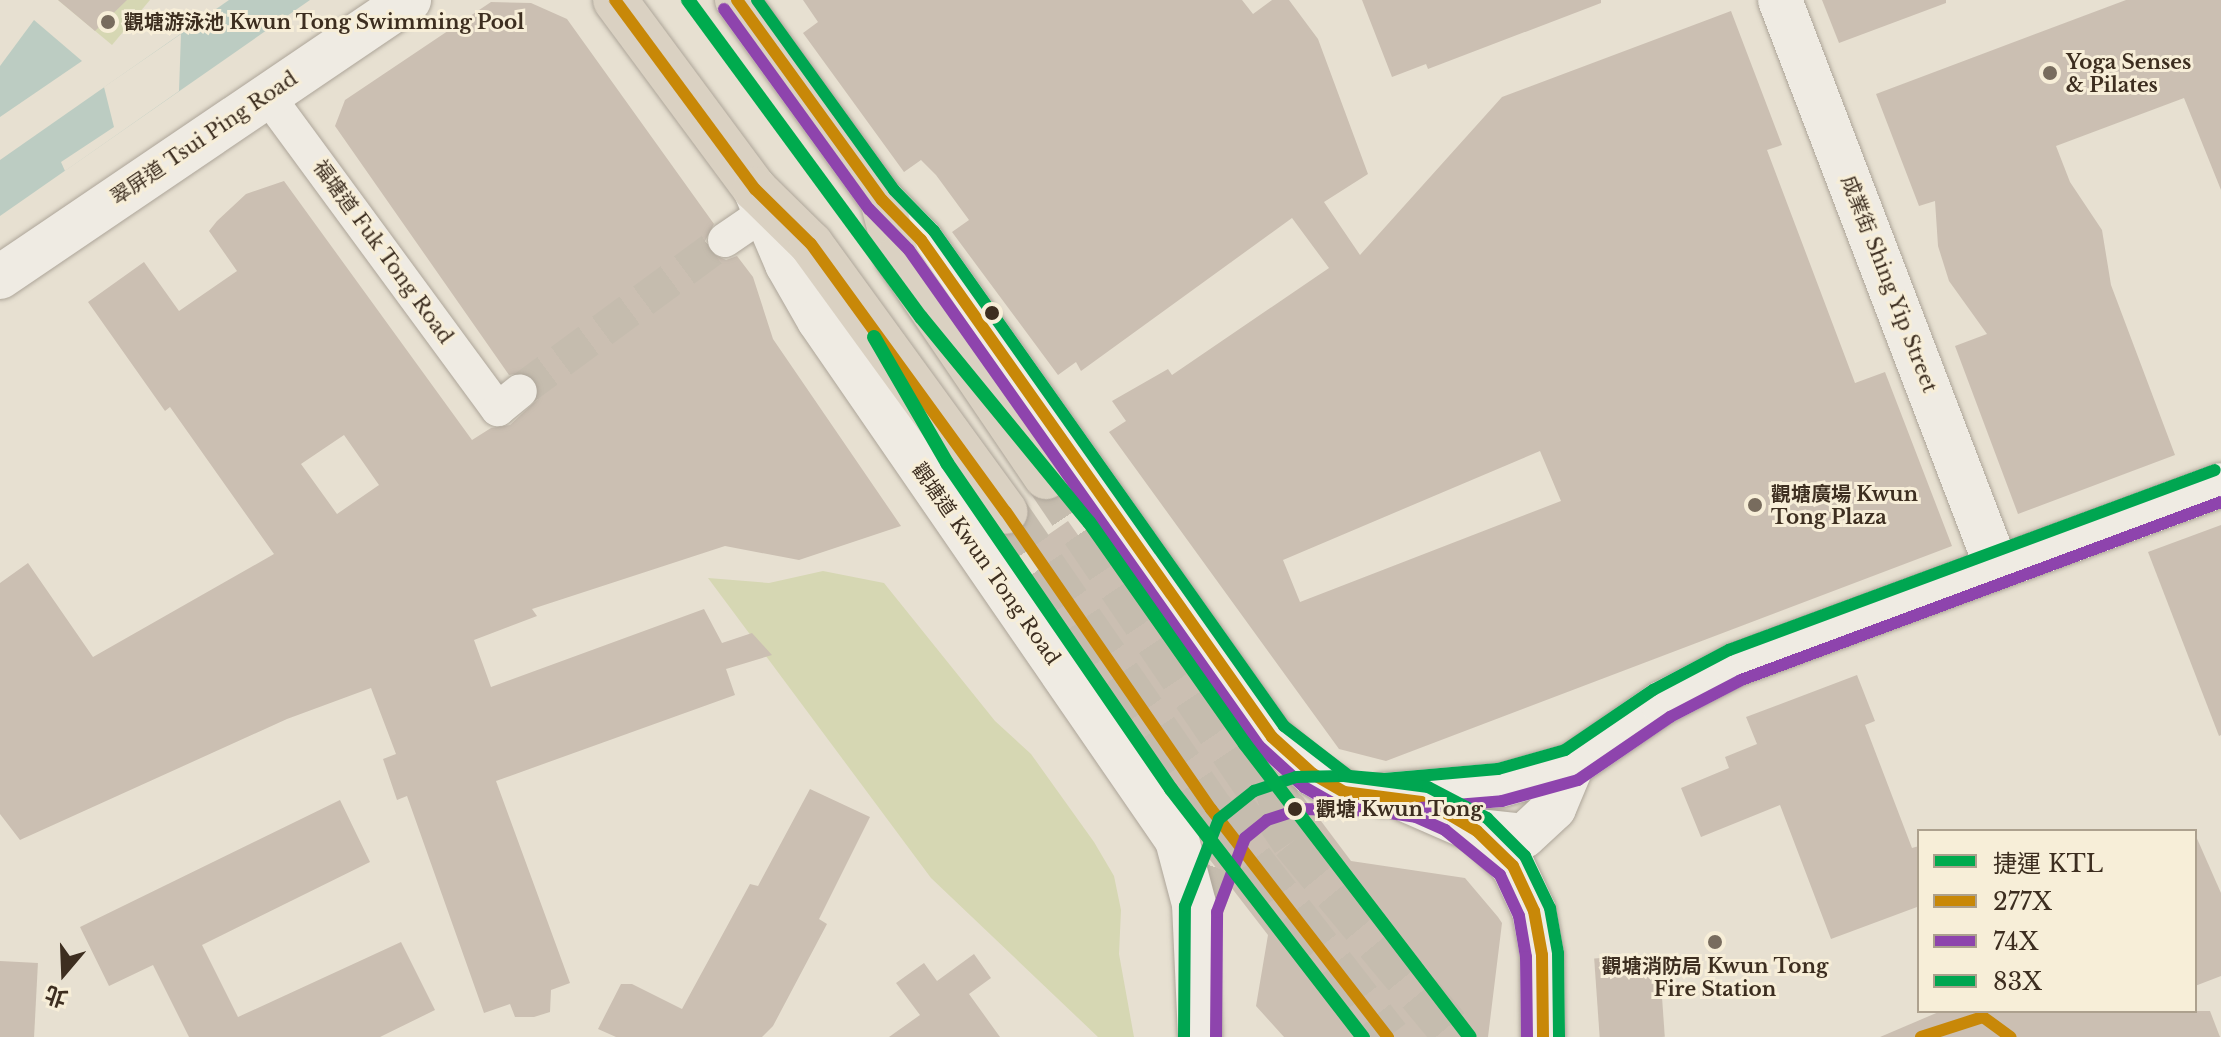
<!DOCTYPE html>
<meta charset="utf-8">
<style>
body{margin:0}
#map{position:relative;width:2221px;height:1037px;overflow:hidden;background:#e7e0d1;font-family:"Libre Baskerville","Noto Sans TC",serif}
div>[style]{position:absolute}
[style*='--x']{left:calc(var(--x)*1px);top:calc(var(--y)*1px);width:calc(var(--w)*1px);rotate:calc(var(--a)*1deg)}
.green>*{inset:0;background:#d6d7b3}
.water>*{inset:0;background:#bcccc2}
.pier>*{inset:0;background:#e7e0d1}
.building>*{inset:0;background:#cbbfb2;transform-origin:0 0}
.street-tunnel>*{height:34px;margin-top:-17px;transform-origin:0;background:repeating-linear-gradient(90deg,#c5bcae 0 34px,transparent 0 51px)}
.secondary-tunnel>*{height:44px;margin-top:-22px;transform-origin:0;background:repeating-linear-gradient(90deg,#c5bcae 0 44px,transparent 0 66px)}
.highway-tunnel>*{height:44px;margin-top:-22px;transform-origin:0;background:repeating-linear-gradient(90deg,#c5bcae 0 44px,transparent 0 66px)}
.roads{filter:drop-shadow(0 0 2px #ada599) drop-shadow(0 0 2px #ada599)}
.street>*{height:34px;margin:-17px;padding:0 17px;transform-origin:17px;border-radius:17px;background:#efebe3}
.secondary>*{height:44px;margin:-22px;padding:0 22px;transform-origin:22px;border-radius:22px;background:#efebe3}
.highway>*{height:44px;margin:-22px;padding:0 22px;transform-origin:22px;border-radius:22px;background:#dad1c2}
.bus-1>*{height:12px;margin:-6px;padding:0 6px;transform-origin:6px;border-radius:6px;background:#c88808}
.bus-2>*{height:12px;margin:-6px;padding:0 6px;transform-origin:6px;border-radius:6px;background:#8e44ad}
.bus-3>*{height:12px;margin:-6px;padding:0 6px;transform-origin:6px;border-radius:6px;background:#00a651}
.metro-1>*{height:14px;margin:-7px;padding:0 7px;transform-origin:7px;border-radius:7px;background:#00ab4e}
.dots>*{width:22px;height:22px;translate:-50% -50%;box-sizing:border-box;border:4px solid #f7eed8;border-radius:50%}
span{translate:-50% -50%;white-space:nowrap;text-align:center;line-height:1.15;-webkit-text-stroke:6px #f7eed8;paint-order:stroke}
.poi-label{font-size:20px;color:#3d2e20;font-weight:700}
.left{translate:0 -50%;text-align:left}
.street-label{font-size:20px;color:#3d2e20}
.stop-label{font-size:20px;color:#3d2e20;font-weight:700}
.legend{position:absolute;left:1917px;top:829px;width:280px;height:184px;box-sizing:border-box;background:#f7eed8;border:2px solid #ada18e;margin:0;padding:10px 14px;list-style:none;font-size:24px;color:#3d2e20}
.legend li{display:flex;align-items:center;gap:16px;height:40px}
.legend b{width:40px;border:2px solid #ada18e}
.north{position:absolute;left:24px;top:933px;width:80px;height:80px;-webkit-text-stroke:6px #f7eed8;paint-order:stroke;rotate:199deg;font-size:22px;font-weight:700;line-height:32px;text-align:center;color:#3d2e20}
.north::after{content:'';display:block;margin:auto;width:28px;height:36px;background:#3d2e20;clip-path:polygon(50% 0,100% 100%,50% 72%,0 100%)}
</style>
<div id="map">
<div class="green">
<div style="clip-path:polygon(58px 0,150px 0,112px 45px)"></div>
<div style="clip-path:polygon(823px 571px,884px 583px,995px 721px,1031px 754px,1094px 842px,1114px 876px,1121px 910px,1119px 954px,1134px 1037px,1098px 1037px,931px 878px,708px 578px,769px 583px)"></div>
</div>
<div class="water">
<div style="clip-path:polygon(229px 0,310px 0,0 216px,0 160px)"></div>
<div style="clip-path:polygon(34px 20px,82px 61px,0 117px,0 66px)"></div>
</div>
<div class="pier">
<div style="clip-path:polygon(181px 34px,179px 91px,65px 171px,61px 162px,114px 127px,104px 87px)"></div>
</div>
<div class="building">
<div style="clip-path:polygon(58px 0,127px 0,95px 31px)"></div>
<div style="clip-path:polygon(evenodd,803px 0,1242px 0,1253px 14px,1272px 0,1289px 0,1318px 39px,1368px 174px,1324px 202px,1360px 255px,1502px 97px,1731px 11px,1782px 145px,1767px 150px,1855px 383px,1885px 372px,1952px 546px,1386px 761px,1339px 749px,1109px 432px,1126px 421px,1112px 401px,1168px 369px,1172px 375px,1329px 268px,1292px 218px,1081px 371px,1076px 362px,1058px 375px,952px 232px,969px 220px,936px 175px,921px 160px,904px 172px,803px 33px,818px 22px,803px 0,1540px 451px,1561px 501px,1300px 602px,1283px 560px,1540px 451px)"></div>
<div style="clip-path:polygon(1362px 0,1601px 0,1601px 3px,1428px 69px,1426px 64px,1392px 77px)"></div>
<div style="clip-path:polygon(1822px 0,1946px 0,1946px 3px,1839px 43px)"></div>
<div style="clip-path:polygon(2126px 0,2221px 0,2221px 190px,2184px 98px,2056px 146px,2070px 182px,2102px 230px,2111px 285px,2175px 455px,2018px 514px,1955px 346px,1987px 334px,1949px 281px,1938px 246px,1935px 201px,1919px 206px,1876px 94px)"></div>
<div style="clip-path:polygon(evenodd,491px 2px,531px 3px,567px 19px,714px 224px,705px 241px,709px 252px,726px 260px,737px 256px,753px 277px,773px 339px,901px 526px,799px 560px,725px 546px,532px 609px,537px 616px,474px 640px,491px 687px,704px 609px,722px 643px,752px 633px,772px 655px,726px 669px,735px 695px,496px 781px,570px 983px,551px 990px,550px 1012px,534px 1017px,515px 1017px,510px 1004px,484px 1013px,407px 796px,397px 800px,383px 759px,396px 754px,371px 688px,287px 719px,20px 840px,0 814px,0 583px,28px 563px,93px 657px,274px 554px,170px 407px,165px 411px,88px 302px,144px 262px,179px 311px,237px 271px,209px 231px,217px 221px,246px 194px,284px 181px,472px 440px,491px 428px,510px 425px,538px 399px,536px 379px,526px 372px,509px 375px,335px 126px,345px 100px,491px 2px,344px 435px,379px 485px,337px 514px,301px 464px,344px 435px)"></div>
<div style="clip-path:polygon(1068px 521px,1083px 542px,1097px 532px,1252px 752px,1303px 797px,1351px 861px,1465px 878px,1498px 917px,1502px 923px,1488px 1037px,1284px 1037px,1256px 1006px,1268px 935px,1207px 856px,1198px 826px,1028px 579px,1043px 569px,1029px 548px)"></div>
<div style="clip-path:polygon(2221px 525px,2221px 735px,2219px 736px,2148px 552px)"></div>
<div style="clip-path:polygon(1857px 675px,1875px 721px,1865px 725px,1912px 848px,1919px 846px,1919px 895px,1917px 907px,1831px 939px,1780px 805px,1701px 837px,1681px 788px,1729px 768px,1725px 757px,1757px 744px,1746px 717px)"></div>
<div style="clip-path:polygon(810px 789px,870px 817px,819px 919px,827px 924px,773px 1026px,762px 1037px,616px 1037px,598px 1029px,621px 984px,632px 984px,682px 1009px,750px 884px,758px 886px)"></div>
<div style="clip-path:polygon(340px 800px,370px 862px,202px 945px,238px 1017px,401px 942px,435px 1010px,380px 1037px,189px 1037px,153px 965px,109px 986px,80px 927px)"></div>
<div style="clip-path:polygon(2195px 834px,2221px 893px,2221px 976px,2195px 986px)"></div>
<div style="clip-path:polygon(974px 954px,991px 978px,969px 994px,1000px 1037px,889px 1037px,920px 1015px,896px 983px,924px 963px,937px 981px)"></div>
<div style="left:1659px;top:954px;width:83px;height:65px;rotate:86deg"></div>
<div style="left:0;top:961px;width:38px;height:76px;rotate:3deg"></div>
<div style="clip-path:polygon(1941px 1011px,2210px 1011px,2220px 1037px,1880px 1037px)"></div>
</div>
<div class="street-tunnel">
<div style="--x:520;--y:391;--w:255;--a:-36.4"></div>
</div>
<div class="secondary-tunnel">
<div style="--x:1201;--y:909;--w:87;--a:-69.1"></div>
<div style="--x:1232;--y:828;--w:35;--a:-39"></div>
<div style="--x:1259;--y:806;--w:41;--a:-18.4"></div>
</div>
<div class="highway-tunnel">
<div style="--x:1046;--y:477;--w:440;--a:55.8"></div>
<div style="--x:1293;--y:841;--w:255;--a:50.3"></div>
<div style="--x:1006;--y:512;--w:361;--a:55.4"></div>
<div style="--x:1211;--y:809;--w:289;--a:52.2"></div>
</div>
<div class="roads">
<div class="street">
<div style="--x:267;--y:95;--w:390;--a:53.7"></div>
<div style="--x:498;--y:409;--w:28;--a:-39"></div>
<div style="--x:725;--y:240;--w:50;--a:-34.3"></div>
</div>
<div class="secondary">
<div style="--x:1780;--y:0;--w:608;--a:69.09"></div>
<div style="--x:755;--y:189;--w:82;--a:66.9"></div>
<div style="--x:787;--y:264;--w:64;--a:60.3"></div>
<div style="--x:819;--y:320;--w:631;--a:55.45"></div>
<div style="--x:1177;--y:840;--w:66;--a:75.1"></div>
<div style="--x:1194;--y:904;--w:133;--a:87.4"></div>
<div style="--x:882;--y:200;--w:56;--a:45.7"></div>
<div style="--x:921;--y:240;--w:608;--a:54.77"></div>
<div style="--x:1272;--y:737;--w:55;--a:42.1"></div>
<div style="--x:1313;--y:774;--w:36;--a:30"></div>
<div style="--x:0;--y:277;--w:494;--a:-34.1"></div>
<div style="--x:1384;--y:795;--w:117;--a:-4.9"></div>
<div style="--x:1501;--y:785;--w:74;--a:-15.7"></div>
<div style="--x:1572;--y:765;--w:109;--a:-34.6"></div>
<div style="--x:1662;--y:703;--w:82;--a:-27.5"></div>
<div style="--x:1735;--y:665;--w:518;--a:-20.32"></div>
<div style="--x:1404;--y:799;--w:80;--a:23.7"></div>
<div style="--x:1477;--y:831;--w:50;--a:44.2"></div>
<div style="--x:1513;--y:866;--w:50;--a:65"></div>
<div style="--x:1534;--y:911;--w:45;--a:79.7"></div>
<div style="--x:1542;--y:955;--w:82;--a:89.3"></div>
<div style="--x:1477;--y:831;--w:47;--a:6.1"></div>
<div style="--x:1524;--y:836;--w:41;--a:-43"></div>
<div style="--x:1554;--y:808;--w:47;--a:-67.3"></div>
</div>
<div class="highway">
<div style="--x:615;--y:0;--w:235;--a:53.5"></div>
<div style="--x:755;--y:189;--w:78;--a:44.5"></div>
<div style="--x:811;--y:244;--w:331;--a:54"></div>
<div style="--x:737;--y:0;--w:247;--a:54.1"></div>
<div style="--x:882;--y:200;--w:60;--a:75.5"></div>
<div style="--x:897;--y:258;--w:265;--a:55.8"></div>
</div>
</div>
<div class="bus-1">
<div style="--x:615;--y:0;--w:235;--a:53.5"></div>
<div style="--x:755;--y:189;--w:78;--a:44.5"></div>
<div style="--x:811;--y:244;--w:331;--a:54"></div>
<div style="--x:1006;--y:512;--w:361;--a:55.4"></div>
<div style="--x:1211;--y:809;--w:289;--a:52.2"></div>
<div style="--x:737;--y:0;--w:247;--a:54.1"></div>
<div style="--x:882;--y:200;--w:56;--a:45.7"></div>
<div style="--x:921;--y:240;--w:608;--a:54.77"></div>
<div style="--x:1272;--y:737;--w:55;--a:42.1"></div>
<div style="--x:1313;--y:774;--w:36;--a:30"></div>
<div style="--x:1344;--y:792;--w:78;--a:7.4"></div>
<div style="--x:1421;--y:802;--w:34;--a:24"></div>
<div style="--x:1452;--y:816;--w:29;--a:31"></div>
<div style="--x:1477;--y:831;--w:50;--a:44.2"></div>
<div style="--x:1513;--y:866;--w:50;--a:65"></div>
<div style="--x:1534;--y:911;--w:45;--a:79.7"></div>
<div style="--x:1542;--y:955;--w:82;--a:89.3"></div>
<div style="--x:1921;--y:1037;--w:65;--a:-17.9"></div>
<div style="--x:1983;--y:1017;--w:34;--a:36"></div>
</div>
<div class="bus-2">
<div style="--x:724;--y:9;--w:247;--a:54.1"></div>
<div style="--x:869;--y:209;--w:57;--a:45.7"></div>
<div style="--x:909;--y:250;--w:607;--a:54.79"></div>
<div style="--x:1259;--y:746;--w:61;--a:42.3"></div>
<div style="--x:1304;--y:787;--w:40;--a:29.7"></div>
<div style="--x:1339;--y:807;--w:45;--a:5.1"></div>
<div style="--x:1384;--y:811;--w:118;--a:-4.8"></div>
<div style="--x:1502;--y:801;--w:79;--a:-15.4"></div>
<div style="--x:1578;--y:780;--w:112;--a:-34.4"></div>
<div style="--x:1670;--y:717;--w:80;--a:-27.5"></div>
<div style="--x:1741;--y:680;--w:512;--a:-20.35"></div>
<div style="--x:1376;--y:811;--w:40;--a:8.5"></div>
<div style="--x:1416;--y:817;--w:32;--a:24"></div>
<div style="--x:1445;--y:830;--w:71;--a:39.3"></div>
<div style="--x:1500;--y:875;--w:45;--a:65.1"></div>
<div style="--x:1519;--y:916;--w:42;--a:80.3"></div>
<div style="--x:1526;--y:957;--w:80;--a:89.3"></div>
<div style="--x:1216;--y:1037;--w:125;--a:-89.5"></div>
<div style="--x:1217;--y:912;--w:79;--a:-69.3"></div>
<div style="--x:1245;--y:838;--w:28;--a:-39"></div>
<div style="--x:1267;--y:820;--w:35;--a:-18"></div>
<div style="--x:1300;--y:809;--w:87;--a:1.3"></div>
</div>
<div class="bus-3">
<div style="--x:757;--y:0;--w:234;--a:54.2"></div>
<div style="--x:894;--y:190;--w:57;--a:45.7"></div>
<div style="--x:934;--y:231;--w:606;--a:54.74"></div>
<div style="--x:1284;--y:726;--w:82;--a:37.6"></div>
<div style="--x:1349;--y:776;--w:35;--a:5"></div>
<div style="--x:1384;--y:779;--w:114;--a:-5"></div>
<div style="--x:1498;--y:769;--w:70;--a:-15.8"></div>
<div style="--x:1565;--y:750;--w:107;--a:-34.3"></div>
<div style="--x:1653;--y:690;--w:86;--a:-27.8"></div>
<div style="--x:1729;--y:650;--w:518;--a:-20.32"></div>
<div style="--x:1184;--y:1037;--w:131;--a:-89.6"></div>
<div style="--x:1185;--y:906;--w:93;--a:-68.7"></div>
<div style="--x:1219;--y:819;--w:45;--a:-38.7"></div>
<div style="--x:1254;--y:791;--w:44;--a:-18.4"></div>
<div style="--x:1296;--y:777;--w:48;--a:-1.2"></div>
<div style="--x:1344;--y:776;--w:85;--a:7.5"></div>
<div style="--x:1428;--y:787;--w:67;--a:27.7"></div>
<div style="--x:1487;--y:818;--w:54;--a:45"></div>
<div style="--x:1525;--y:856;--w:58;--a:64.3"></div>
<div style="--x:1550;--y:908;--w:46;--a:79.9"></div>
<div style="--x:1558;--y:953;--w:84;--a:89.3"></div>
</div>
<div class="metro-1">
<div style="--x:688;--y:0;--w:393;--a:53.7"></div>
<div style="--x:921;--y:317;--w:265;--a:50.7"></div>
<div style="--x:1089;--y:522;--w:271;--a:54.9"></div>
<div style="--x:1245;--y:744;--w:369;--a:52.5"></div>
<div style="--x:874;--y:337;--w:146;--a:59.9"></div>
<div style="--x:947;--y:463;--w:396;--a:55.5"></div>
<div style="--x:1171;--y:789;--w:314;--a:52.3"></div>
</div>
<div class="dots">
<div style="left:108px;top:22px;background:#786c5e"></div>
<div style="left:2050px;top:73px;background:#786c5e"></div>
<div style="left:992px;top:313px;background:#3d2e20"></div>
<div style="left:1755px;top:505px;background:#786c5e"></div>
<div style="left:1295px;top:809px;background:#3d2e20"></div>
<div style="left:1715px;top:942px;background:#786c5e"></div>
</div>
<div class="poi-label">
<span class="left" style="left:124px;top:22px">觀塘游泳池 Kwun Tong Swimming Pool</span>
<span class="left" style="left:2066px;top:74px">Yoga Senses<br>&amp; Pilates</span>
<span class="left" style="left:1771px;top:506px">觀塘廣場 Kwun<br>Tong Plaza</span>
<span style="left:1715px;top:978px">觀塘消防局 Kwun Tong<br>Fire Station</span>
</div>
<div class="street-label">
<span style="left:204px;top:138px;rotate:-34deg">翠屏道 Tsui Ping Road</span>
<span style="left:383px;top:252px;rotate:54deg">福塘道 Fuk Tong Road</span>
<span style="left:1889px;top:284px;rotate:69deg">成業街 Shing Yip Street</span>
<span style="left:986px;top:564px;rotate:55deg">觀塘道 Kwun Tong Road</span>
</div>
<div class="stop-label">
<span class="left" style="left:1316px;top:809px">觀塘 Kwun Tong</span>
</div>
<ul class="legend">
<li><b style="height:10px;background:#00ab4e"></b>捷運 KTL</li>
<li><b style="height:10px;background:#c88808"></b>277X</li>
<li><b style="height:10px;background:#8e44ad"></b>74X</li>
<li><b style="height:10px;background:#00a651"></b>83X</li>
</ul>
<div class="north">北</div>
</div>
